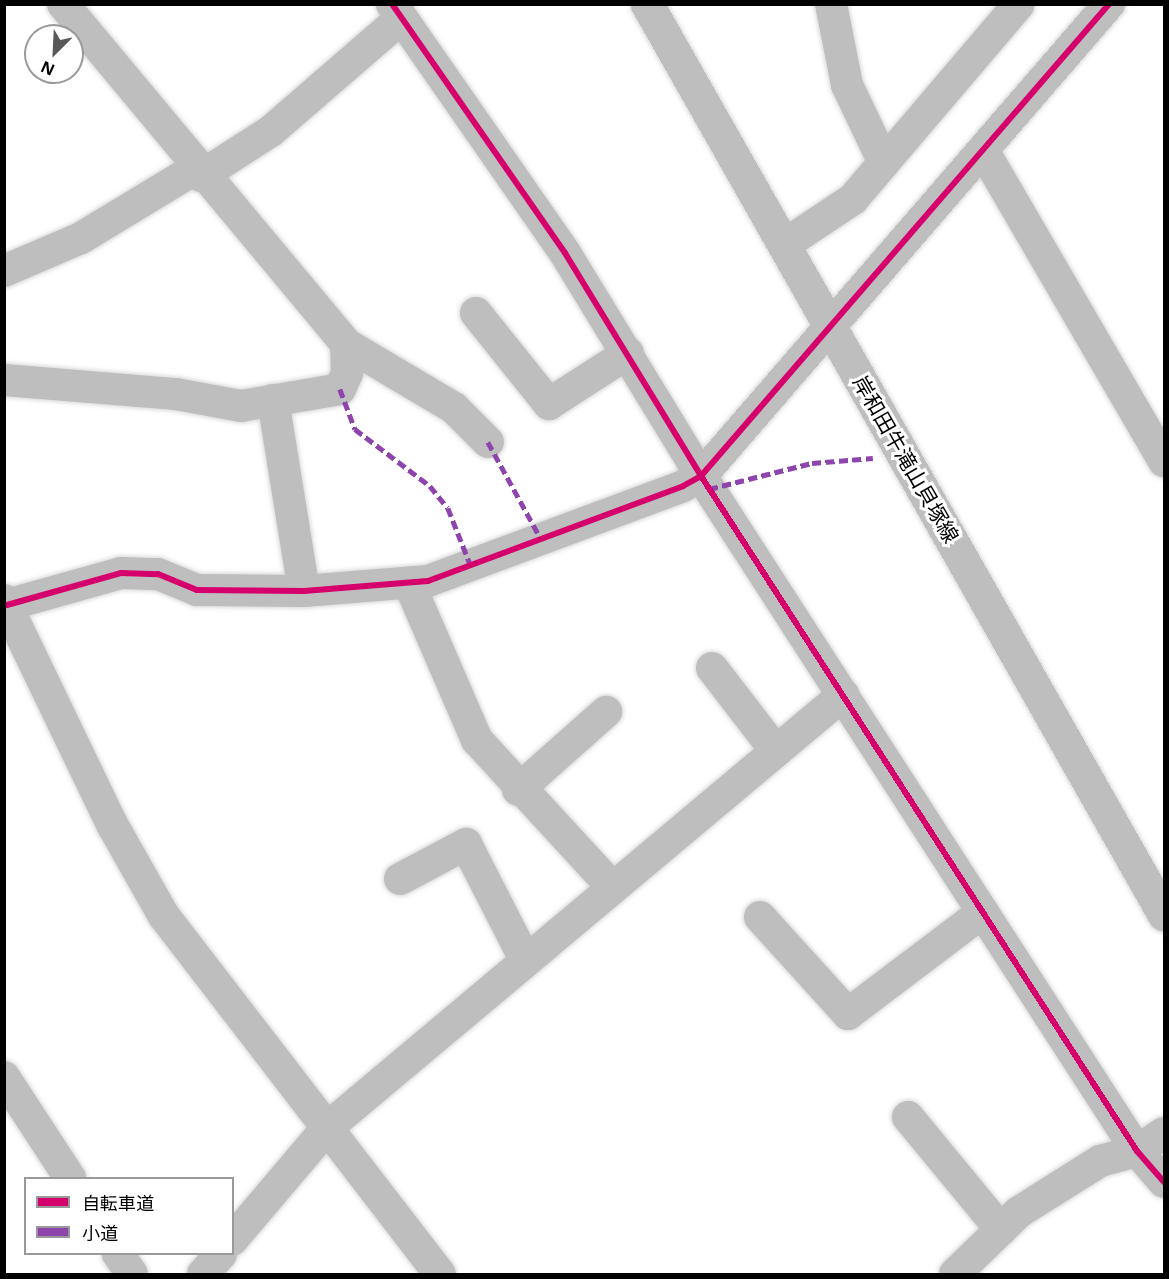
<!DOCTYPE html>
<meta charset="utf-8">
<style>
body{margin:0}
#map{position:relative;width:1169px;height:1279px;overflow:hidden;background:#fff;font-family:"Open Sans","Noto Sans JP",sans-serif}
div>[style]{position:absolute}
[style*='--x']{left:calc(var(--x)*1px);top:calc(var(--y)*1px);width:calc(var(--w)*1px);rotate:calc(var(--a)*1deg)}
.roads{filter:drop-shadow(0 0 2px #dbdbdb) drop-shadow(0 0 2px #dbdbdb)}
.minor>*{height:32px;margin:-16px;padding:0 16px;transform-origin:16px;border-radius:16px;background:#bebebe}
.major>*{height:33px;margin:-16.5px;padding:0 16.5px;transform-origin:16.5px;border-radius:16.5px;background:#bebebe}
.quiet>*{height:4.5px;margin-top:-2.25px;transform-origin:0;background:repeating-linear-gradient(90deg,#8e44ad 0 9px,transparent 0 13.5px)}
.cycleway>*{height:6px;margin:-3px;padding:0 3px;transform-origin:3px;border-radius:3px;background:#d6006c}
span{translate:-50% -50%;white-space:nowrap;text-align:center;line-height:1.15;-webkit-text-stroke:6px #fff;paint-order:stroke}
.street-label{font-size:21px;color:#000}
.frame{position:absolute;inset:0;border:6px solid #000;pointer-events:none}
.legend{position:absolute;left:24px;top:1177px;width:210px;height:78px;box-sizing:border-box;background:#fff;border:2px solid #999;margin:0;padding:8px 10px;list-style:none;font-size:18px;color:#000}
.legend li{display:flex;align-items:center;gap:12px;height:30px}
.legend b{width:30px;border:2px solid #999}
.north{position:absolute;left:24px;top:24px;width:60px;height:60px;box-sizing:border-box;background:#fff;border:2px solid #999;border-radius:50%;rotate:204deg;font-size:16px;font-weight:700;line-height:24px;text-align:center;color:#000}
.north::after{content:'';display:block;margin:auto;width:21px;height:27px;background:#595959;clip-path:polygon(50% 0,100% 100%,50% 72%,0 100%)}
</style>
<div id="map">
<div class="roads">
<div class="minor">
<div style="--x:63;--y:4;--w:442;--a:50.2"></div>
<div style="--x:346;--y:344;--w:126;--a:30.7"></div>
<div style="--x:454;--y:408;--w:48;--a:45"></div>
<div style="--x:392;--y:4;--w:303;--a:55.2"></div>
<div style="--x:565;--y:253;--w:261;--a:58.6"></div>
<div style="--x:701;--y:476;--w:804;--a:57.14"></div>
<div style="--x:1137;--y:1151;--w:41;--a:48.9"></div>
<div style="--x:831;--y:4;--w:83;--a:78.8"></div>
<div style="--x:847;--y:85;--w:86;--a:64.6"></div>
<div style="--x:984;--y:152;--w:358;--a:59.8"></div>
<div style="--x:201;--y:176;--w:83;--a:-32.7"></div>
<div style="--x:271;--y:131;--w:169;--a:-40.9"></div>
<div style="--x:784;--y:245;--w:83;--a:-33.7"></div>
<div style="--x:853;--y:199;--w:255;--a:-49.6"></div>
<div style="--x:4;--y:271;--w:84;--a:-23.2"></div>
<div style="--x:81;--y:238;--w:133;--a:-31.2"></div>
<div style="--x:476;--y:313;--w:117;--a:51.3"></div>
<div style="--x:549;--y:404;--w:94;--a:-32.8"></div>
<div style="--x:4;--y:380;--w:173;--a:4.7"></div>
<div style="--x:176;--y:394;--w:66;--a:10.5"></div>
<div style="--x:241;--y:406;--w:100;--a:-9.7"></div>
<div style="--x:340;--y:389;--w:17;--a:-66"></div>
<div style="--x:347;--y:373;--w:29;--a:-92"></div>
<div style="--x:273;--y:400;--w:193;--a:80.8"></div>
<div style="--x:409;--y:583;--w:171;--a:66.6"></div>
<div style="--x:477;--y:740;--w:201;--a:47.4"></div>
<div style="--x:4;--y:600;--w:251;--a:64.3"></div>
<div style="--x:113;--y:826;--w:103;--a:60.5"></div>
<div style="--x:164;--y:916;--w:452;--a:52.4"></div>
<div style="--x:7;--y:605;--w:118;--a:-15.7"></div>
<div style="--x:121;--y:573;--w:37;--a:2"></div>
<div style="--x:158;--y:574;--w:42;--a:22.3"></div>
<div style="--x:197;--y:590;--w:107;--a:0.5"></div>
<div style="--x:304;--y:591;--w:124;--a:-4.6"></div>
<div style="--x:428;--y:581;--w:272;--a:-20.4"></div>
<div style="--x:683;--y:486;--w:21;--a:-29"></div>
<div style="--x:701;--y:476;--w:624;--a:-49.16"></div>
<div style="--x:712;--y:668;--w:105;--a:52.4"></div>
<div style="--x:518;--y:790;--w:118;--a:-41.6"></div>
<div style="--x:400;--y:879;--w:75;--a:-27.9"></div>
<div style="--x:466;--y:844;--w:131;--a:62.9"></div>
<div style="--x:760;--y:917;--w:131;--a:47.8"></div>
<div style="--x:848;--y:1014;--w:169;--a:-37.1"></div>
<div style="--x:4;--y:1077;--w:121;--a:56.8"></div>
<div style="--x:908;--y:1117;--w:146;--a:50.5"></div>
<div style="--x:232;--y:1240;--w:147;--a:-49.7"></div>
<div style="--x:327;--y:1128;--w:674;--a:-40"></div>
<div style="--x:118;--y:1254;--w:24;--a:55"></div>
<div style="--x:203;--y:1274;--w:27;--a:-48"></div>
<div style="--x:955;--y:1274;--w:89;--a:-44.1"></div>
<div style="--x:1019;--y:1212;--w:96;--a:-32.2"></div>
<div style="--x:1100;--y:1161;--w:38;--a:-15"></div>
<div style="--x:1137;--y:1151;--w:32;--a:-34"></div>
</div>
<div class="major">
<div style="--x:647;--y:4;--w:1047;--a:60.42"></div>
</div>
</div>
<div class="quiet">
<div style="--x:340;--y:389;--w:43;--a:69.4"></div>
<div style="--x:355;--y:429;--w:94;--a:37.2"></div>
<div style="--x:430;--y:486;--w:28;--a:51"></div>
<div style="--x:448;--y:508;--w:62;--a:68.4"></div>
<div style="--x:488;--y:442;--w:108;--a:61.3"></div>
<div style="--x:709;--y:489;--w:106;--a:-14.2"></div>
<div style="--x:812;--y:463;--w:61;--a:-4.7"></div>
</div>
<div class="cycleway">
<div style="--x:392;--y:4;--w:303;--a:55.2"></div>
<div style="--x:565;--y:253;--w:261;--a:58.6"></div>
<div style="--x:701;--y:476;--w:804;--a:57.14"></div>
<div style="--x:1137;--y:1151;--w:41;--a:48.9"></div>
<div style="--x:7;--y:605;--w:118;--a:-15.7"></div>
<div style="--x:121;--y:573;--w:37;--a:2"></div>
<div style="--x:158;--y:574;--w:42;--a:22.3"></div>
<div style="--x:197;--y:590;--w:107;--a:0.5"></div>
<div style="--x:304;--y:591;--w:124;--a:-4.6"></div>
<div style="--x:428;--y:581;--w:272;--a:-20.4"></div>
<div style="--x:683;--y:486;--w:21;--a:-29"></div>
<div style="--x:701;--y:476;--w:624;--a:-49.16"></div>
</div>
<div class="street-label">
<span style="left:906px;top:459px;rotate:60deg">岸和田牛滝山貝塚線</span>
</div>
<div class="frame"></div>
<ul class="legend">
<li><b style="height:8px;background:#d6006c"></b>自転車道</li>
<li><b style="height:8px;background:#8e44ad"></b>小道</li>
</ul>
<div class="north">N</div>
</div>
